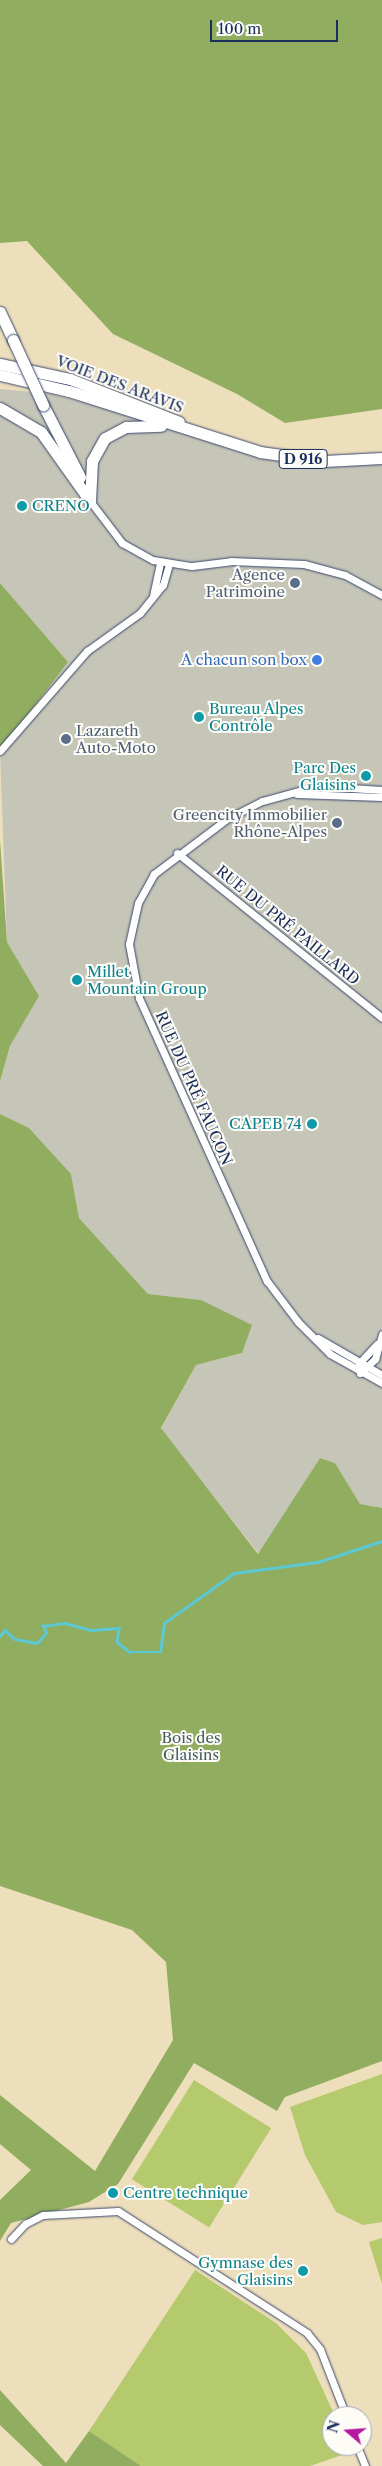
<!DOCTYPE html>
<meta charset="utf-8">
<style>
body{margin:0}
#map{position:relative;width:382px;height:2466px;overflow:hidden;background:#eddebc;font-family:"Libre Caslon Text",serif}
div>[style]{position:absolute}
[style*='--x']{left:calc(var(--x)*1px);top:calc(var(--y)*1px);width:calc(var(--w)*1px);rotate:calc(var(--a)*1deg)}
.industrial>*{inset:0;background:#c5c5b8}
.green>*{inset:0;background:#b5c96d;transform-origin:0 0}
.forest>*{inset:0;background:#90ad60}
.stream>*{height:2.5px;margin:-1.25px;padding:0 1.25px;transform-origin:1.25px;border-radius:1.25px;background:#5cc8d3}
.roads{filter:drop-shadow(0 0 1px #3a496c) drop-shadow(0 0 1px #3a496c)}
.minor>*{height:7px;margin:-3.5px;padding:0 3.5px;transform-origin:3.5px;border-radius:3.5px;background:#fff}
.trunk>*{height:11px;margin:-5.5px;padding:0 5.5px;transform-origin:5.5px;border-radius:5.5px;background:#fff}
.bridges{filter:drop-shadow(0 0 1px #3a496c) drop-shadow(0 0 1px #3a496c)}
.trunk-bridge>*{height:11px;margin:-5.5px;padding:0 5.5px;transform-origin:5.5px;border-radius:5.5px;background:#fff}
.dots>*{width:14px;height:14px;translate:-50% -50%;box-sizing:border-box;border:2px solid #fdfcf7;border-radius:50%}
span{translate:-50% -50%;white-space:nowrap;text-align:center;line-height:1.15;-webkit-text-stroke:4px #fdfcf7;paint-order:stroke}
.shield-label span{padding:1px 4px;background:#fdfcf7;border:1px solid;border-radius:4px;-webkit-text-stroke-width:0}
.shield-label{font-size:14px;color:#1b2f5e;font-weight:700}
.street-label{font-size:15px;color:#1b2f5e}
.culture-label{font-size:15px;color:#0d838f}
.left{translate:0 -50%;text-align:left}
.right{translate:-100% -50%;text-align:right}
.service-label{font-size:15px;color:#4e5e75}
.shop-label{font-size:15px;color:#366cbe}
.park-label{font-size:15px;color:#495d62}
.north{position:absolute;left:322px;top:2406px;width:50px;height:50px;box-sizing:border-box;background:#fdfcf7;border:1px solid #a3aaba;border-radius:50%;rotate:288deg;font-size:14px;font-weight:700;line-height:20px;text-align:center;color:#1b2f5e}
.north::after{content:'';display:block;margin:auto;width:18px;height:22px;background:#b5179e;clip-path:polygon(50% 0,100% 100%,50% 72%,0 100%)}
.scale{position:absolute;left:210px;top:20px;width:128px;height:22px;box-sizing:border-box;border:2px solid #1b2f5e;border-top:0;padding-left:6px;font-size:15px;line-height:18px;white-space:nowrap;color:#1b2f5e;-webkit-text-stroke:4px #fdfcf7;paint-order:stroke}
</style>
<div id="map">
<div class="industrial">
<div style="clip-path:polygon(0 389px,52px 394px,278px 455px,382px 456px,382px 1508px,360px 1504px,335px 1463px,320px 1458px,259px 1554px,161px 1429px,196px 1365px,242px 1353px,201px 1300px,148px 1294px,79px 1218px,71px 1174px,29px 1128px,0 1114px,0 1081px,10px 1046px,39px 996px,7px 942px,0 751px,68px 662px,0 583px)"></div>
</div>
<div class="green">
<div style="clip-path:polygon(382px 2074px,382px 2222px,363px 2225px,336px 2212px,305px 2155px,290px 2107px)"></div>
<div style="left:194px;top:2080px;width:91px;height:117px;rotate:32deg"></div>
<div style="clip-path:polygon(382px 2238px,382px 2284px,369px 2242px)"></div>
<div style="clip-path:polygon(195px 2270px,276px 2323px,306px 2353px,335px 2416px,332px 2446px,346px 2446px,348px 2453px,310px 2466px,141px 2466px,89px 2431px)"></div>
</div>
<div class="forest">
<div style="clip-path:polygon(0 0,382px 0,382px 409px,285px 423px,237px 394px,113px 334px,27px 241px,0 243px)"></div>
<div style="clip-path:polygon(0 583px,68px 662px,0 751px)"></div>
<div style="clip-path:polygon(0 840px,7px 942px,39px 996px,10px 1046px,0 1081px)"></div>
<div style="clip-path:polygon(0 1114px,29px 1128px,71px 1174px,79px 1218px,148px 1294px,201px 1300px,252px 1325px,242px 1353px,196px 1365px,161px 1428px,258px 1554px,320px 1458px,335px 1463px,360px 1504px,382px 1508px,382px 2061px,285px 2097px,277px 2111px,194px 2063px,118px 2184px,89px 2202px,11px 2223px,0 2241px,0 2200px,31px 2170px,0 2144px,0 2095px,95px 2171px,173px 2040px,166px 1962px,132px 1930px,0 1886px)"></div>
<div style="clip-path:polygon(0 2390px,66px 2463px,89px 2431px,141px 2466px,43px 2466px,0 2425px)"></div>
</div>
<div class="stream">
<div style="--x:0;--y:1636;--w:8;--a:-50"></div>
<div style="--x:5;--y:1630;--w:13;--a:42"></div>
<div style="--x:15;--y:1639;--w:22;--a:10"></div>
<div style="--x:37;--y:1643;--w:13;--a:-48"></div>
<div style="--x:46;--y:1633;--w:8;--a:-113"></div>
<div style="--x:43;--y:1626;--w:22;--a:-8"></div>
<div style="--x:65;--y:1623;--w:27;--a:15"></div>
<div style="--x:91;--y:1630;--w:28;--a:-4"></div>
<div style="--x:119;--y:1628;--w:14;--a:98"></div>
<div style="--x:117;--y:1642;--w:16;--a:38"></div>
<div style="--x:130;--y:1652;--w:30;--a:0"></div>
<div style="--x:160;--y:1652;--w:29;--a:-82"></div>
<div style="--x:164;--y:1623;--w:86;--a:-35.5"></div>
<div style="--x:234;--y:1573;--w:85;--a:-7.5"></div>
<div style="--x:318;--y:1562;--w:67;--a:-18.2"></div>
</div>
<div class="roads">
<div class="minor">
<div style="--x:90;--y:501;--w:53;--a:52.7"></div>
<div style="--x:122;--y:543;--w:35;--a:29"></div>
<div style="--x:153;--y:560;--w:39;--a:9"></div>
<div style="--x:192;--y:566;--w:39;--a:-7"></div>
<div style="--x:231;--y:561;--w:73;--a:2.4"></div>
<div style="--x:304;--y:564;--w:42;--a:15"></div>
<div style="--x:345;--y:575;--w:42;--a:28.4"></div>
<div style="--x:153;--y:596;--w:35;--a:-78"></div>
<div style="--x:0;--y:751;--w:133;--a:-49"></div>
<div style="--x:87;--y:651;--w:65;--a:-35.6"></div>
<div style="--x:140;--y:613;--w:36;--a:-51"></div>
<div style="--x:163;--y:585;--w:22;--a:-74"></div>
<div style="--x:382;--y:790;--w:65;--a:-176.5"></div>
<div style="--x:317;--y:786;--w:57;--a:164.7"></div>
<div style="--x:262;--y:801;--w:38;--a:153"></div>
<div style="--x:228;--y:818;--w:93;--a:142.9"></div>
<div style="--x:154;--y:874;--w:33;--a:119"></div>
<div style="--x:138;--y:903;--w:42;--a:102.4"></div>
<div style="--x:129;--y:944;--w:55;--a:79.5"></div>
<div style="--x:139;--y:998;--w:311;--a:65.7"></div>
<div style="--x:267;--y:1281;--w:51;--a:52.9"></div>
<div style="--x:298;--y:1322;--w:45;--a:45"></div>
<div style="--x:330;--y:1354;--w:60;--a:29.1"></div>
<div style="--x:297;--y:794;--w:85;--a:2"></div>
<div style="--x:177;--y:853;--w:263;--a:38.8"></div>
<div style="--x:318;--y:1338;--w:74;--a:30"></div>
<div style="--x:377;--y:1344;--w:26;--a:133"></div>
<div style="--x:359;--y:1363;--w:10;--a:84"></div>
<div style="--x:360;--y:1373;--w:21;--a:-43"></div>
<div style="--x:375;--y:1359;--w:26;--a:-74"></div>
<div style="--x:11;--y:2239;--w:21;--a:-47"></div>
<div style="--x:25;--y:2224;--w:20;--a:-27"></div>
<div style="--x:43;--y:2215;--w:75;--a:-3.1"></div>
<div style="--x:118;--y:2211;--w:225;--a:32.8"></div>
<div style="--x:307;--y:2333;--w:21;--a:51"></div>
<div style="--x:320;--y:2349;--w:72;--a:68.8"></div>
<div style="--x:357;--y:2446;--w:22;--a:68"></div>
</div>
<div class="trunk">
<div style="--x:0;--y:312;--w:31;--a:65"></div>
<div style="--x:0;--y:364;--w:72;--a:12.1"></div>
<div style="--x:70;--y:379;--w:117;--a:21.5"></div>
<div style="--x:0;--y:375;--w:71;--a:13.1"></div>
<div style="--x:69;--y:391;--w:201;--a:17.7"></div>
<div style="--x:260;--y:452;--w:65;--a:8"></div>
<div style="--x:324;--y:461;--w:58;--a:-3"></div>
<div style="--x:43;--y:405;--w:81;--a:62.8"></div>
<div style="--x:0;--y:408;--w:48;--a:30.3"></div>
<div style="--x:41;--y:432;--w:85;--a:54.6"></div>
<div style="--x:90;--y:501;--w:40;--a:-87.1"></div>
<div style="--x:92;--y:461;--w:26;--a:-61"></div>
<div style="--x:105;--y:438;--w:24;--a:-28"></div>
<div style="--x:126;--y:427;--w:35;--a:-2"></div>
</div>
</div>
<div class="bridges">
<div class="trunk-bridge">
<div style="--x:13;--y:340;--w:72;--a:65.2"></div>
</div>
</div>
<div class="dots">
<div style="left:22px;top:506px;background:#0f9aa8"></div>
<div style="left:295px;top:583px;background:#5c6f8a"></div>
<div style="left:317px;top:660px;background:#3f7fe0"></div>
<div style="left:199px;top:717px;background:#0f9aa8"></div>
<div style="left:66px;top:739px;background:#5c6f8a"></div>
<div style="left:366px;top:776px;background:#0f9aa8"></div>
<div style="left:337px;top:823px;background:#5c6f8a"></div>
<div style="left:77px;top:980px;background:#0f9aa8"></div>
<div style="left:312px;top:1124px;background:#0f9aa8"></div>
<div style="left:113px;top:2193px;background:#0f9aa8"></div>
<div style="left:303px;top:2271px;background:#0f9aa8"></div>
</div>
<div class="shield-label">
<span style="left:303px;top:459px">D 916</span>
</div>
<div class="street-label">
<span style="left:120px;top:384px;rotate:21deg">VOIE DES ARAVIS</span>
<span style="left:288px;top:925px;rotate:39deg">RUE DU PRÉ PAILLARD</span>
<span style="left:194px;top:1088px;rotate:66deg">RUE DU PRÉ FAUCON</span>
</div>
<div class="culture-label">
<span class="left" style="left:32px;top:506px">CRENO</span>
<span class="left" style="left:209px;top:717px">Bureau Alpes<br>Contrôle</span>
<span class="right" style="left:356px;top:776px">Parc Des<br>Glaisins</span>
<span class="left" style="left:87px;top:980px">Millet<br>Mountain Group</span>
<span class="right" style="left:302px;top:1124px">CAPEB 74</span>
<span class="left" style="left:123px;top:2193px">Centre technique</span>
<span class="right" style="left:293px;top:2271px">Gymnase des<br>Glaisins</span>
</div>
<div class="service-label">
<span class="right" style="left:285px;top:583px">Agence<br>Patrimoine</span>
<span class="left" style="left:76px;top:739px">Lazareth<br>Auto-Moto</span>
<span class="right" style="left:327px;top:823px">Greencity Immobilier<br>Rhône-Alpes</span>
</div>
<div class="shop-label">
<span class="right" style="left:307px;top:660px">A chacun son box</span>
</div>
<div class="park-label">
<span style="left:191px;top:1746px">Bois des<br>Glaisins</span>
</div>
<div class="north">N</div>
<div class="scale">100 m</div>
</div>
